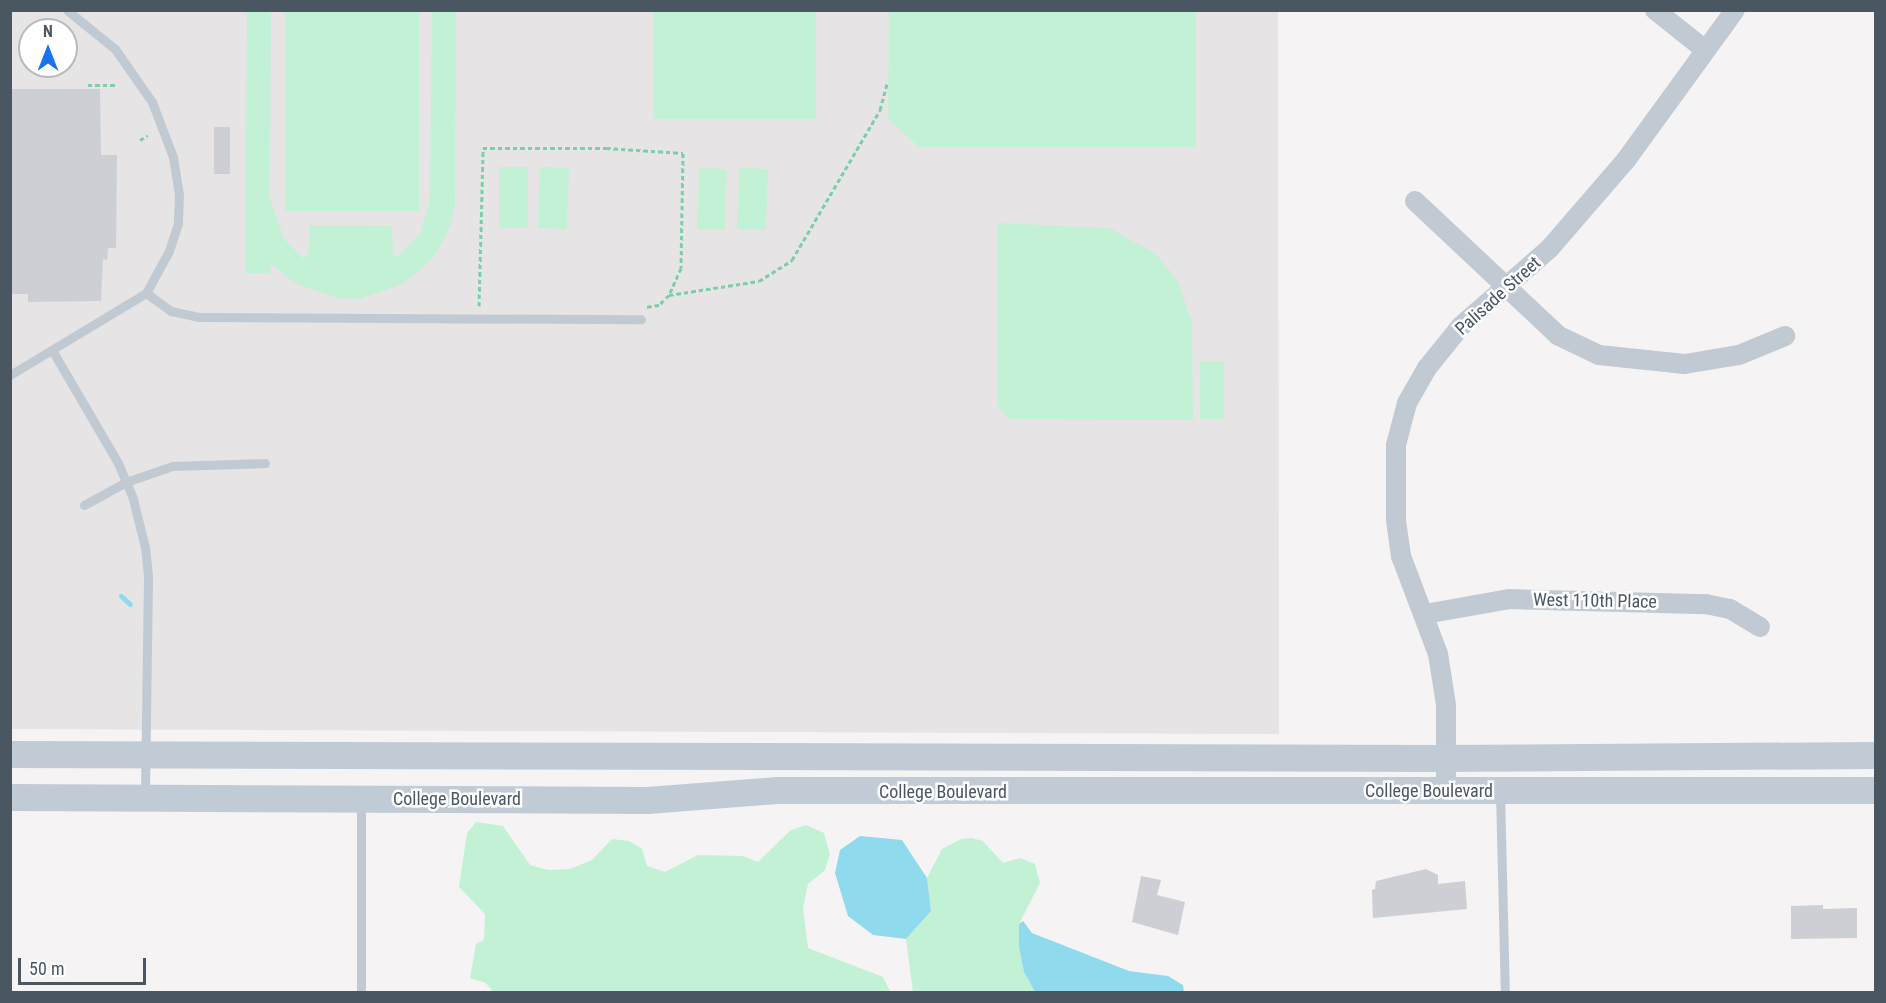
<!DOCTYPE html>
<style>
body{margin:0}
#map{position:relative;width:1886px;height:1003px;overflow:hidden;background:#f5f3f3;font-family:"Roboto Condensed",sans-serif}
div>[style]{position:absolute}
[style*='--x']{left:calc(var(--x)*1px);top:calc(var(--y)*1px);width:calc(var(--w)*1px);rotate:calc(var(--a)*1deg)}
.education>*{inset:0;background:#e6e4e5}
.green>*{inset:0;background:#c3f1d5;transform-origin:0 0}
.water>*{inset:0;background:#90daee}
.stream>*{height:5px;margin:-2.5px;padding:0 2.5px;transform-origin:2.5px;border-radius:2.5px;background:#90daee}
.building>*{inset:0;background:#cdcfd5;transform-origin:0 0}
.path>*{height:3px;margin-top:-1.5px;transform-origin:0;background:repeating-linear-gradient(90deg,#7ad0a6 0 4.5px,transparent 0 7.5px)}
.service>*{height:9px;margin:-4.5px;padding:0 4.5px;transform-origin:4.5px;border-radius:4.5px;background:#c1cad2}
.minor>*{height:20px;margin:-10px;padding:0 10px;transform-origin:10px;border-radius:10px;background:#c1cad2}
.secondary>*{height:27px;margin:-13.5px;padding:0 13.5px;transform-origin:13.5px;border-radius:13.5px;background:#c1cbd6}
span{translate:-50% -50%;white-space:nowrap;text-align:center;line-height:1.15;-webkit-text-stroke:5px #fff;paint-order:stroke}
.street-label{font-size:18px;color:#4a5661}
.frame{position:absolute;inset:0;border:12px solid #4a5661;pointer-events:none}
.north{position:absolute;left:18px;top:18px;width:60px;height:60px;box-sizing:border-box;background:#fff;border:2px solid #b7bbc0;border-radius:50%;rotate:0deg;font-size:16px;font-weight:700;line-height:24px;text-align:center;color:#4a5661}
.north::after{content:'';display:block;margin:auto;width:21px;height:27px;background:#1a73e8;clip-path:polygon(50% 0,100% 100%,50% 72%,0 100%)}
.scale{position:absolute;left:18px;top:958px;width:128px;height:27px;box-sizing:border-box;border:3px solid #4a5661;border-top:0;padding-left:8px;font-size:18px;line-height:21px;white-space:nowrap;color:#4a5661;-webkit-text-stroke:4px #fff;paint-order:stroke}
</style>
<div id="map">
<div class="education">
<div style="clip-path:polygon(evenodd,11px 11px,1278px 11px,1279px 734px,11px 729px,11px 11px,30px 30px,66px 30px,66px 66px,30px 66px,30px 30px)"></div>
</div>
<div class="green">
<div style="clip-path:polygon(247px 11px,271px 11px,270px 198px,284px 239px,304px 259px,308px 254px,310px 225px,392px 226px,393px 254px,397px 258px,421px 232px,430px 199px,432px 11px,456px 11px,455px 203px,450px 227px,433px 258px,403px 284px,359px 299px,338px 298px,294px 283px,271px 263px,270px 273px,245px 273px)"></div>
<div style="left:285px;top:11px;width:134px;height:200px"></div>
<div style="left:654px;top:11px;width:162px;height:108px"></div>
<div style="clip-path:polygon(889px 11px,1196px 11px,1196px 147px,919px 147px,888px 119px)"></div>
<div style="left:499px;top:167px;width:29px;height:61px"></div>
<div style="left:540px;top:167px;width:29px;height:61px;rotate:2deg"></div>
<div style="left:699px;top:168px;width:28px;height:61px;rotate:2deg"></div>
<div style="left:739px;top:168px;width:29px;height:61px;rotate:2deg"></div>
<div style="clip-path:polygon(998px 223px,1109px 228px,1156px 254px,1177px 280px,1192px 321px,1193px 420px,1009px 419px,998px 407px)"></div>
<div style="left:1200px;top:361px;width:24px;height:58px"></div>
<div style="clip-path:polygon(476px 822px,503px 826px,530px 865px,548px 870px,570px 869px,592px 860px,612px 839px,629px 841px,642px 849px,647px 866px,665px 872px,698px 855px,743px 856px,758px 862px,791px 830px,806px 825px,824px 833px,830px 854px,825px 870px,808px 884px,803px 908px,808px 948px,883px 977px,890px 991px,493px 992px,486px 983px,470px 978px,476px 944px,484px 940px,485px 914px,459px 887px,467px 833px)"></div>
<div style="clip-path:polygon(972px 838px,983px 841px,1003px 863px,1020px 858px,1035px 864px,1040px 883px,1019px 924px,1024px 972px,1035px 992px,913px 992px,906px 939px,931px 911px,927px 878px,942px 849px,961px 839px)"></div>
</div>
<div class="water">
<div style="clip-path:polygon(860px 836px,902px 840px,927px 878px,931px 911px,906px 939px,873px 935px,848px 916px,835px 873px,840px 850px)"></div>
<div style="clip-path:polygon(1023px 921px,1032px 933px,1129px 971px,1168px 976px,1183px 985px,1184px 992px,1035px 992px,1024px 972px,1019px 947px,1019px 924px)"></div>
</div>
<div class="stream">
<div style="--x:121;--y:596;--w:12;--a:42"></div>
</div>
<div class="building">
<div style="clip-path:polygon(10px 89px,100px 89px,101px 155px,117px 155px,116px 248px,108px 248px,107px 260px,103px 259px,101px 301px,28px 302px,28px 294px,10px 294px)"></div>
<div style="left:214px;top:127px;width:16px;height:47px"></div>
<div style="clip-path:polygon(1426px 869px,1438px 875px,1438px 884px,1465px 881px,1467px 909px,1373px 918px,1372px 890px,1375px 889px,1376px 881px)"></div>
<div style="clip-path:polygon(1141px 876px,1161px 880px,1157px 895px,1185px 902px,1178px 935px,1132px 922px)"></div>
<div style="clip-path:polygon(1823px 905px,1823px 909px,1857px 908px,1857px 938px,1791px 939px,1791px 906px)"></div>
</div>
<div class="path">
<div style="--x:88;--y:85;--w:29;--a:0"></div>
<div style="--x:140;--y:140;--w:9;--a:-32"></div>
<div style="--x:669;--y:295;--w:91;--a:-8.8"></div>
<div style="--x:759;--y:281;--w:39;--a:-32"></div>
<div style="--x:792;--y:260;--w:174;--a:-59.6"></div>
<div style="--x:880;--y:110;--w:27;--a:-75"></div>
<div style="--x:479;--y:306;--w:158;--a:-88.5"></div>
<div style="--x:483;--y:148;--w:123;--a:0"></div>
<div style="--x:606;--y:148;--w:77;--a:3.7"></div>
<div style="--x:683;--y:153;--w:115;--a:91"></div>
<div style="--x:681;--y:268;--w:30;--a:114"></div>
<div style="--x:669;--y:295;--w:14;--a:135"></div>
<div style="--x:659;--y:305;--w:14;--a:172"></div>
</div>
<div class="service">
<div style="--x:146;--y:293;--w:31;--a:36"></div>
<div style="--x:171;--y:311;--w:29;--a:12"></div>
<div style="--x:199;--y:317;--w:442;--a:0.3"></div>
<div style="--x:52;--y:350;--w:131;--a:59.7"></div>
<div style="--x:118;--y:463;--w:39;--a:67"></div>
<div style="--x:133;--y:499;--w:49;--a:76"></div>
<div style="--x:145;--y:547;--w:30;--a:84"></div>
<div style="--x:148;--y:577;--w:219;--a:90.8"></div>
<div style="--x:10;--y:375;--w:159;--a:-31.1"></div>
<div style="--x:146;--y:293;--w:48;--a:-61.3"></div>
<div style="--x:169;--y:251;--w:29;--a:-72"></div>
<div style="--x:178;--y:223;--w:28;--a:-88"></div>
<div style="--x:179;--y:195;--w:38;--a:-99"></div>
<div style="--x:173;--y:157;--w:59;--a:-110.9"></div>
<div style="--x:152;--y:102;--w:65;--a:-124.9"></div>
<div style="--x:115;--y:49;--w:62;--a:-140.9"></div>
<div style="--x:84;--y:505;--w:48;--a:-28.7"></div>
<div style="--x:126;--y:482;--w:49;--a:-19.2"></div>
<div style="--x:172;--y:466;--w:93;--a:-1.8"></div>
<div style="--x:1500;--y:793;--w:199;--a:88.6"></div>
<div style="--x:361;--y:992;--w:191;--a:-90"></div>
</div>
<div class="minor">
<div style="--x:1655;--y:10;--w:63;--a:38.5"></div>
<div style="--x:1415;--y:201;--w:197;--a:43.2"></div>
<div style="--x:1559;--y:336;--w:44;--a:25.4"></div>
<div style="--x:1599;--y:355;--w:86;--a:6"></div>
<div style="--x:1685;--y:364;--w:55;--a:-9.5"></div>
<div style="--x:1739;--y:355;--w:50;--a:-22.4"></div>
<div style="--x:1425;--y:614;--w:85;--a:-10.1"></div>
<div style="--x:1509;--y:599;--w:197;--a:1.5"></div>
<div style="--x:1706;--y:604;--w:25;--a:12"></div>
<div style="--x:1730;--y:609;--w:35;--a:31"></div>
<div style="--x:1446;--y:791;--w:86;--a:-90"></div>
<div style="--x:1446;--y:705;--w:52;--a:-98.9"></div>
<div style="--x:1438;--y:654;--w:105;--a:-110.7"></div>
<div style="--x:1401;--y:556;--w:37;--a:-98"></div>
<div style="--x:1396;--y:519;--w:74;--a:-90"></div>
<div style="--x:1396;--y:445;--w:43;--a:-75.3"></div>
<div style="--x:1407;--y:403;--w:40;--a:-60.3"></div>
<div style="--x:1427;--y:368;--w:54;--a:-51"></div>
<div style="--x:1461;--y:326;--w:118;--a:-41.2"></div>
<div style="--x:1550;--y:248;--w:116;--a:-49.2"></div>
<div style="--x:1626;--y:160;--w:185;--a:-54"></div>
</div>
<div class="secondary">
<div style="--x:10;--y:754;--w:1429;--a:0.16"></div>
<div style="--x:1439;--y:758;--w:437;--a:-0.4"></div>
<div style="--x:10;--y:797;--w:637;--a:0.27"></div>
<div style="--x:647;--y:800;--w:130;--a:-4.4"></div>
<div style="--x:777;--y:790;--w:1099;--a:0"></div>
</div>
<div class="street-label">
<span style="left:1498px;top:296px;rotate:-42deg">Palisade Street</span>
<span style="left:1595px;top:601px;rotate:1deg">West 110th Place</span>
<span style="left:1429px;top:791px">College Boulevard</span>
<span style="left:943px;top:792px">College Boulevard</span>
<span style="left:457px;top:799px">College Boulevard</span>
</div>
<div class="frame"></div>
<div class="north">N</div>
<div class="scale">50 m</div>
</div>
